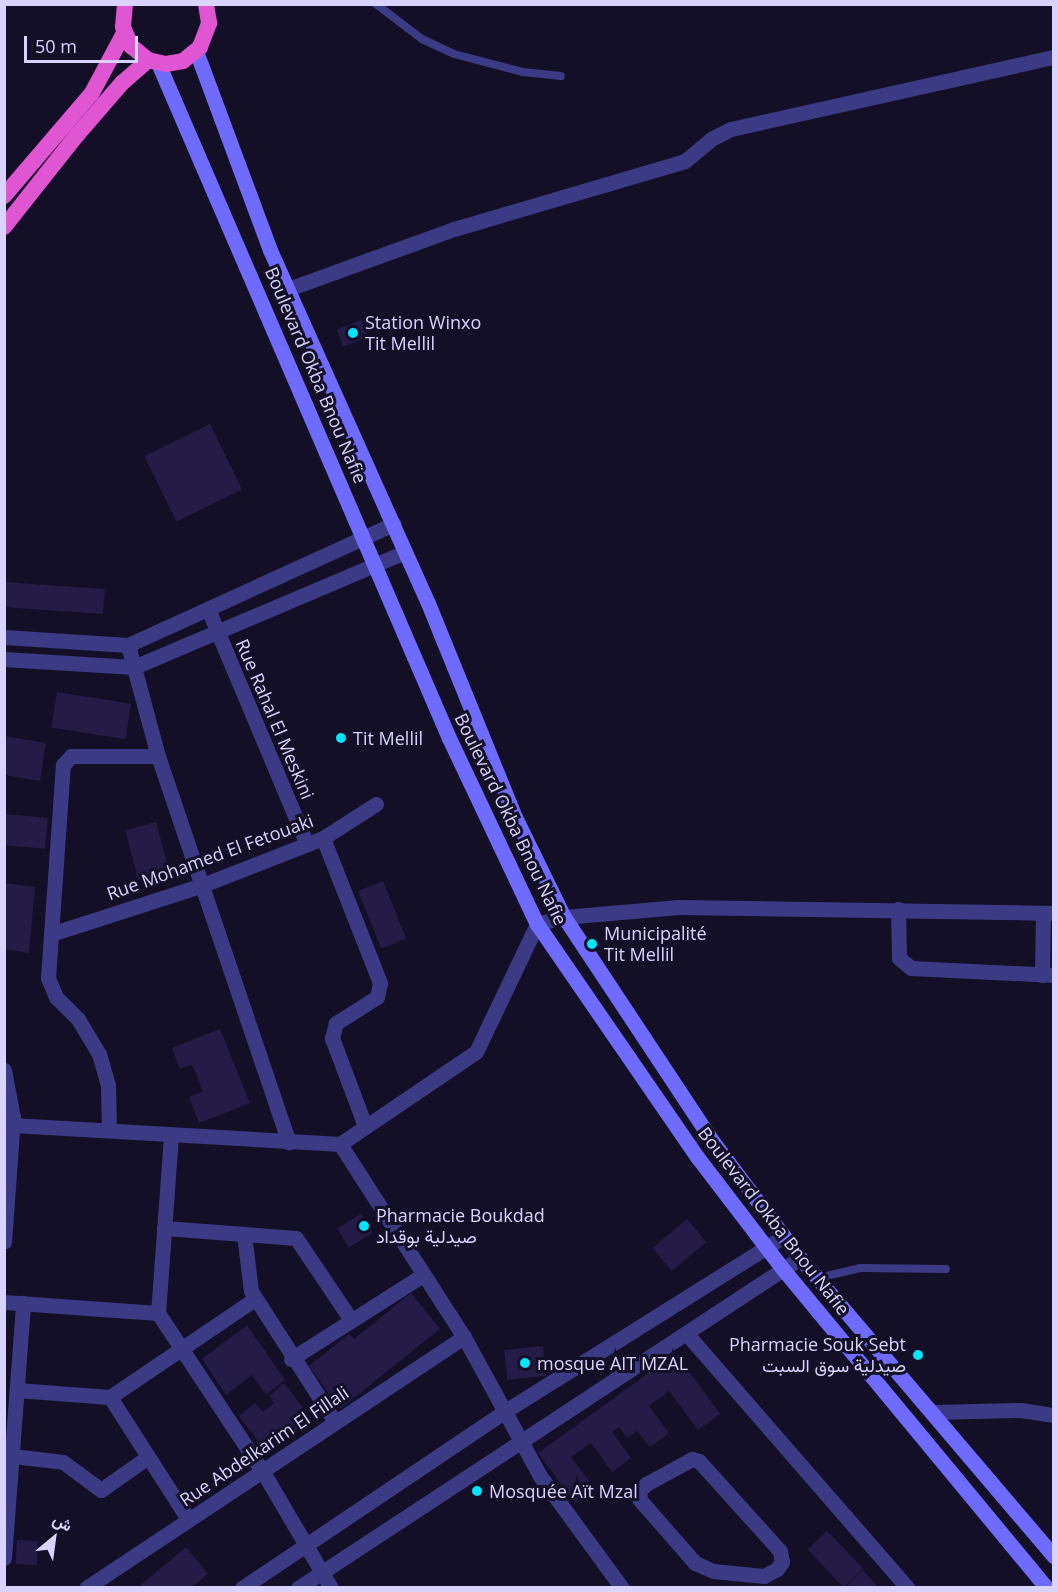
<!DOCTYPE html>
<meta charset="utf-8">
<style>
body{margin:0}
#map{position:relative;width:1058px;height:1592px;overflow:hidden;background:#130f26;font-family:"Open Sans",Vazirmatn,sans-serif}
div>[style]{position:absolute}
[style*='--x']{left:calc(var(--x)*1px);top:calc(var(--y)*1px);width:calc(var(--w)*1px);rotate:calc(var(--a)*1deg)}
.building>*{inset:0;background:#241b47;transform-origin:0 0}
.service>*{height:8px;margin:-4px;padding:0 4px;transform-origin:4px;border-radius:4px;background:#3d3a85}
.minor>*{height:15px;margin:-7.5px;padding:0 7.5px;transform-origin:7.5px;border-radius:7.5px;background:#3d3a85}
.secondary>*{height:15px;margin:-7.5px;padding:0 7.5px;transform-origin:7.5px;border-radius:7.5px;background:#6f6bff}
.trunk>*{height:16px;margin:-8px;padding:0 8px;transform-origin:8px;border-radius:8px;background:#e055d1}
.dots>*{width:16px;height:16px;translate:-50% -50%;box-sizing:border-box;border:3px solid #130f26;border-radius:50%}
span{translate:-50% -50%;white-space:nowrap;text-align:center;line-height:1.15;-webkit-text-stroke:6px #130f26;paint-order:stroke}
.poi-label{font-size:18px;color:#d9d4ff}
.left{translate:0 -50%;text-align:left}
.right{translate:-100% -50%;text-align:right}
.street-label{font-size:18px;color:#d9d4ff}
.frame{position:absolute;inset:0;border:6px solid #d9d4ff;pointer-events:none}
.north{position:absolute;left:24px;top:1508px;width:60px;height:60px;-webkit-text-stroke:4px #130f26;paint-order:stroke;rotate:29deg;font-size:16px;font-weight:700;line-height:24px;text-align:center;color:#d9d4ff}
.north::after{content:'';display:block;margin:auto;width:21px;height:27px;background:#d9d4ff;clip-path:polygon(50% 0,100% 100%,50% 72%,0 100%)}
.scale{position:absolute;left:24px;top:36px;width:114px;height:27px;box-sizing:border-box;border:3px solid #d9d4ff;border-top:0;padding-left:8px;font-size:18px;line-height:21px;white-space:nowrap;color:#d9d4ff;-webkit-text-stroke:4px #130f26;paint-order:stroke}
</style>
<div id="map">
<div class="building">
<div style="left:361px;top:320px;width:18px;height:26px;rotate:68deg"></div>
<div style="left:210px;top:424px;width:73px;height:73px;rotate:64deg"></div>
<div style="left:4px;top:582px;width:101px;height:25px;rotate:4deg"></div>
<div style="left:57px;top:692px;width:75px;height:36px;rotate:9deg"></div>
<div style="clip-path:polygon(5px 736px,46px 743px,40px 781px,5px 775px)"></div>
<div style="left:4px;top:814px;width:44px;height:31px;rotate:5deg"></div>
<div style="left:156px;top:822px;width:51px;height:32px;rotate:75deg"></div>
<div style="left:383px;top:881px;width:62px;height:27px;rotate:68deg"></div>
<div style="clip-path:polygon(4px 883px,35px 887px,29px 953px,4px 949px)"></div>
<div style="clip-path:polygon(220px 1029px,250px 1103px,199px 1123px,189px 1097px,203px 1092px,192px 1064px,180px 1069px,172px 1048px)"></div>
<div style="left:361px;top:1214px;width:22px;height:28px;rotate:58deg"></div>
<div style="left:687px;top:1219px;width:30px;height:45px;rotate:50deg"></div>
<div style="clip-path:polygon(411px 1293px,440px 1329px,340px 1409px,309px 1366px,349px 1334px,354px 1339px)"></div>
<div style="clip-path:polygon(247px 1325px,285px 1380px,266px 1395px,252px 1375px,226px 1395px,202px 1359px)"></div>
<div style="left:543px;top:1346px;width:30px;height:39px;rotate:84deg"></div>
<div style="clip-path:polygon(676px 1353px,720px 1414px,698px 1430px,669px 1391px,649px 1406px,669px 1433px,650px 1447px,637px 1431px,627px 1438px,619px 1427px,612px 1432px,631px 1458px,612px 1472px,591px 1443px,571px 1457px,595px 1489px,575px 1503px,538px 1453px)"></div>
<div style="clip-path:polygon(284px 1383px,311px 1418px,267px 1453px,239px 1416px,255px 1403px,263px 1412px,274px 1403px,269px 1396px)"></div>
<div style="left:827px;top:1531px;width:52px;height:27px;rotate:46deg"></div>
<div style="left:17px;top:1540px;width:21px;height:24px;rotate:3deg"></div>
<div style="clip-path:polygon(186px 1547px,208px 1574px,191px 1588px,137px 1588px)"></div>
<div style="clip-path:polygon(863px 1570px,879px 1588px,845px 1588px)"></div>
</div>
<div class="service">
<div style="--x:376;--y:4;--w:58;--a:37.3"></div>
<div style="--x:422;--y:39;--w:35;--a:25"></div>
<div style="--x:454;--y:54;--w:71;--a:14.6"></div>
<div style="--x:523;--y:72;--w:38;--a:6"></div>
<div style="--x:818;--y:1278;--w:43;--a:-13.4"></div>
<div style="--x:860;--y:1268;--w:86;--a:0.7"></div>
</div>
<div class="minor">
<div style="--x:288;--y:289;--w:177;--a:-19.9"></div>
<div style="--x:454;--y:229;--w:241;--a:-16.4"></div>
<div style="--x:685;--y:161;--w:34;--a:-40"></div>
<div style="--x:711;--y:139;--w:22;--a:-27"></div>
<div style="--x:731;--y:129;--w:331;--a:-12.6"></div>
<div style="--x:208;--y:609;--w:255;--a:67.2"></div>
<div style="--x:4;--y:637;--w:124;--a:3.7"></div>
<div style="--x:128;--y:645;--w:292;--a:-24.5"></div>
<div style="--x:128;--y:645;--w:115;--a:74.9"></div>
<div style="--x:158;--y:756;--w:408;--a:71.3"></div>
<div style="--x:4;--y:659;--w:130;--a:3.5"></div>
<div style="--x:134;--y:667;--w:294;--a:-23"></div>
<div style="--x:323;--y:838;--w:156;--a:68.5"></div>
<div style="--x:380;--y:983;--w:14;--a:102"></div>
<div style="--x:377;--y:997;--w:49;--a:147.6"></div>
<div style="--x:336;--y:1023;--w:16;--a:105"></div>
<div style="--x:332;--y:1038;--w:94;--a:69.4"></div>
<div style="--x:898;--y:909;--w:49;--a:88.8"></div>
<div style="--x:899;--y:958;--w:16;--a:40"></div>
<div style="--x:911;--y:968;--w:143;--a:2.8"></div>
<div style="--x:51;--y:934;--w:157;--a:-17.9"></div>
<div style="--x:200;--y:886;--w:132;--a:-21.3"></div>
<div style="--x:323;--y:838;--w:63;--a:-32.7"></div>
<div style="--x:1042;--y:975;--w:62;--a:-89.1"></div>
<div style="--x:4;--y:1070;--w:48;--a:79.2"></div>
<div style="--x:13;--y:1117;--w:125;--a:94.1"></div>
<div style="--x:12;--y:1125;--w:329;--a:3.3"></div>
<div style="--x:340;--y:1144;--w:164;--a:-34.1"></div>
<div style="--x:476;--y:1052;--w:142;--a:-64.5"></div>
<div style="--x:537;--y:924;--w:28;--a:-15"></div>
<div style="--x:564;--y:917;--w:115;--a:-5"></div>
<div style="--x:679;--y:907;--w:375;--a:0.9"></div>
<div style="--x:109;--y:1130;--w:45;--a:-91.3"></div>
<div style="--x:108;--y:1085;--w:32;--a:-106"></div>
<div style="--x:99;--y:1054;--w:41;--a:-121"></div>
<div style="--x:78;--y:1019;--w:31;--a:-135"></div>
<div style="--x:56;--y:997;--w:21;--a:-113"></div>
<div style="--x:48;--y:978;--w:214;--a:-86"></div>
<div style="--x:63;--y:765;--w:12;--a:-48"></div>
<div style="--x:71;--y:756;--w:87;--a:0"></div>
<div style="--x:340;--y:1144;--w:229;--a:57.3"></div>
<div style="--x:464;--y:1337;--w:158;--a:61.3"></div>
<div style="--x:540;--y:1476;--w:139;--a:53.8"></div>
<div style="--x:164;--y:1228;--w:132;--a:4.3"></div>
<div style="--x:296;--y:1238;--w:99;--a:56.1"></div>
<div style="--x:244;--y:1234;--w:57;--a:83"></div>
<div style="--x:251;--y:1291;--w:156;--a:57.3"></div>
<div style="--x:4;--y:1302;--w:154;--a:4.1"></div>
<div style="--x:158;--y:1313;--w:191;--a:56.6"></div>
<div style="--x:263;--y:1472;--w:134;--a:59.6"></div>
<div style="--x:158;--y:1313;--w:176;--a:-85.8"></div>
<div style="--x:686;--y:1333;--w:338;--a:49"></div>
<div style="--x:291;--y:1359;--w:156;--a:-32.5"></div>
<div style="--x:17;--y:1390;--w:93;--a:4.3"></div>
<div style="--x:110;--y:1397;--w:175;--a:-34.1"></div>
<div style="--x:110;--y:1397;--w:145;--a:57.4"></div>
<div style="--x:933;--y:1412;--w:88;--a:-1.3"></div>
<div style="--x:1021;--y:1410;--w:33;--a:9"></div>
<div style="--x:13;--y:1456;--w:50;--a:6.8"></div>
<div style="--x:63;--y:1462;--w:47;--a:36.4"></div>
<div style="--x:101;--y:1490;--w:57;--a:-35.1"></div>
<div style="--x:692;--y:1459;--w:7;--a:16"></div>
<div style="--x:699;--y:1461;--w:121;--a:48"></div>
<div style="--x:780;--y:1551;--w:11;--a:80"></div>
<div style="--x:782;--y:1562;--w:9;--a:126"></div>
<div style="--x:777;--y:1569;--w:15;--a:152"></div>
<div style="--x:764;--y:1576;--w:51;--a:-174.4"></div>
<div style="--x:713;--y:1571;--w:20;--a:-156"></div>
<div style="--x:695;--y:1563;--w:84;--a:-131.1"></div>
<div style="--x:640;--y:1500;--w:9;--a:-96"></div>
<div style="--x:639;--y:1491;--w:10;--a:-45"></div>
<div style="--x:646;--y:1484;--w:52;--a:-28.5"></div>
<div style="--x:4;--y:1558;--w:256;--a:-85.7"></div>
<div style="--x:86;--y:1588;--w:454;--a:-33.6"></div>
<div style="--x:242;--y:1588;--w:319;--a:-33.9"></div>
<div style="--x:507;--y:1410;--w:327;--a:-32.1"></div>
<div style="--x:298;--y:1588;--w:601;--a:-33.32"></div>
</div>
<div class="secondary">
<div style="--x:196;--y:51;--w:212;--a:69.6"></div>
<div style="--x:270;--y:250;--w:387;--a:65.9"></div>
<div style="--x:428;--y:603;--w:231;--a:67.9"></div>
<div style="--x:515;--y:817;--w:111;--a:63.9"></div>
<div style="--x:564;--y:917;--w:270;--a:56.5"></div>
<div style="--x:713;--y:1142;--w:145;--a:53.1"></div>
<div style="--x:800;--y:1258;--w:392;--a:49.6"></div>
<div style="--x:158;--y:63;--w:735;--a:66.68"></div>
<div style="--x:449;--y:738;--w:206;--a:64.7"></div>
<div style="--x:537;--y:924;--w:284;--a:55.5"></div>
<div style="--x:698;--y:1158;--w:138;--a:52.6"></div>
<div style="--x:782;--y:1268;--w:415;--a:50.4"></div>
</div>
<div class="trunk">
<div style="--x:125;--y:4;--w:23;--a:95"></div>
<div style="--x:123;--y:27;--w:21;--a:67"></div>
<div style="--x:131;--y:46;--w:22;--a:39"></div>
<div style="--x:148;--y:60;--w:18;--a:13"></div>
<div style="--x:166;--y:64;--w:17;--a:-10"></div>
<div style="--x:183;--y:61;--w:22;--a:-39"></div>
<div style="--x:200;--y:47;--w:26;--a:-69"></div>
<div style="--x:209;--y:23;--w:19;--a:-99"></div>
<div style="--x:4;--y:196;--w:135;--a:-49.5"></div>
<div style="--x:92;--y:93;--w:68;--a:-61.9"></div>
<div style="--x:4;--y:227;--w:117;--a:-51.6"></div>
<div style="--x:77;--y:135;--w:69;--a:-49.1"></div>
<div style="--x:122;--y:83;--w:35;--a:-41"></div>
</div>
<div class="dots">
<div style="left:353px;top:333px;background:#00e5ff"></div>
<div style="left:341px;top:738px;background:#00e5ff"></div>
<div style="left:592px;top:944px;background:#00e5ff"></div>
<div style="left:364px;top:1226px;background:#00e5ff"></div>
<div style="left:918px;top:1355px;background:#00e5ff"></div>
<div style="left:525px;top:1363px;background:#00e5ff"></div>
<div style="left:477px;top:1491px;background:#00e5ff"></div>
</div>
<div class="poi-label">
<span class="left" style="left:365px;top:333px">Station Winxo<br>Tit Mellil</span>
<span class="left" style="left:353px;top:738px">Tit Mellil</span>
<span class="left" style="left:604px;top:944px">Municipalité<br>Tit Mellil</span>
<span class="left" style="left:376px;top:1226px">Pharmacie Boukdad<br>صيدلية بوقداد</span>
<span class="right" style="left:906px;top:1355px">Pharmacie Souk Sebt<br>صيدلية سوق السبت</span>
<span class="left" style="left:537px;top:1363px">mosque AIT MZAL</span>
<span class="left" style="left:489px;top:1491px">Mosquée Aït Mzal</span>
</div>
<div class="street-label">
<span style="left:316px;top:375px;rotate:67deg">Boulevard Okba Bnou Nafie</span>
<span style="left:275px;top:719px;rotate:67deg">Rue Rahal El Meskini</span>
<span style="left:511px;top:819px;rotate:64deg">Boulevard Okba Bnou Nafie</span>
<span style="left:210px;top:857px;rotate:-20deg">Rue Mohamed El Fetouaki</span>
<span style="left:774px;top:1221px;rotate:52deg">Boulevard Okba Bnou Nafie</span>
<span style="left:264px;top:1446px;rotate:-34deg">Rue Abdelkarim El Fillali</span>
</div>
<div class="frame"></div>
<div class="north">ش</div>
<div class="scale">50 m</div>
</div>
